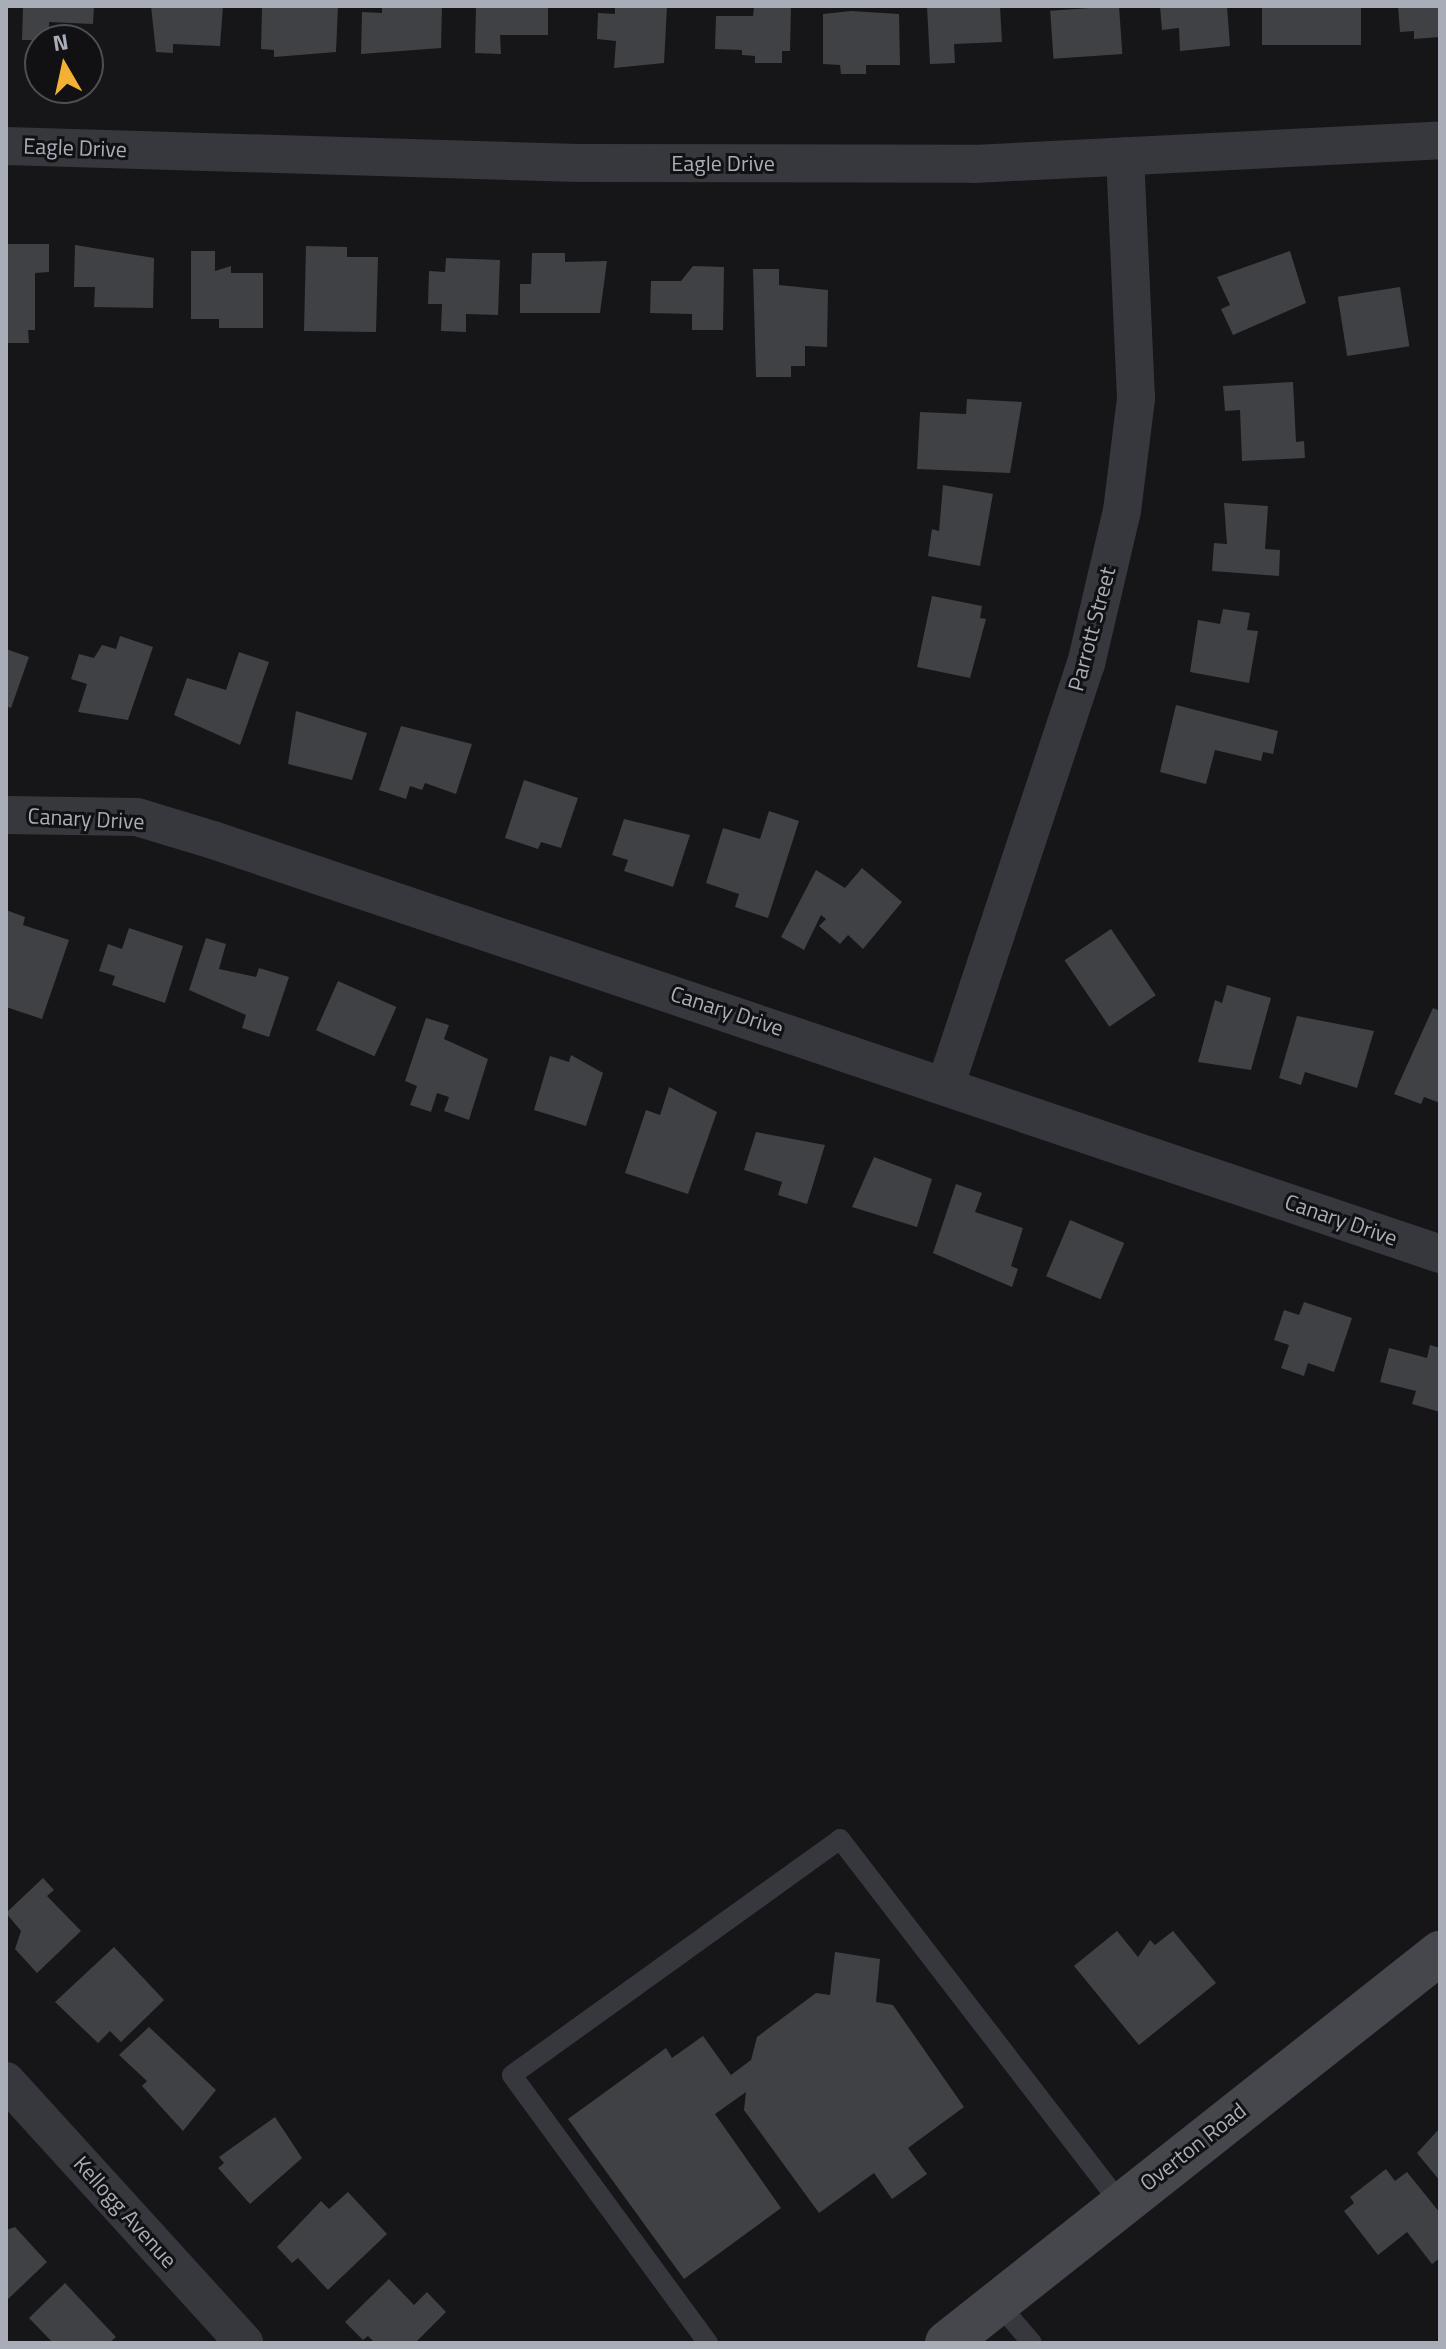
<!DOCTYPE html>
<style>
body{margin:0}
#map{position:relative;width:1446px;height:2349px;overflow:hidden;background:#161618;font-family:"Titillium Web",sans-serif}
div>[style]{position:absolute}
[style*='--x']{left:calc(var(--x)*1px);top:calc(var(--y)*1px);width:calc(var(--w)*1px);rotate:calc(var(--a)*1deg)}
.building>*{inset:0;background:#404145;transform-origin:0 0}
.lane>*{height:20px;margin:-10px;padding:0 10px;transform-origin:10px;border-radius:10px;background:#37383d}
.street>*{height:38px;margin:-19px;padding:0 19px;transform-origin:19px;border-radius:19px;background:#37383d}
.secondary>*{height:44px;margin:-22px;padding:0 22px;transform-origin:22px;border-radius:22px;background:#45474d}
span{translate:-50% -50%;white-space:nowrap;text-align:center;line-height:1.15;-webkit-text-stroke:6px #111113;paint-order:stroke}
.street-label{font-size:22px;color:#a8adb8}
.frame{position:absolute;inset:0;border:8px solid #a8adb8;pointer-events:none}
.north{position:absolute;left:24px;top:24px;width:80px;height:80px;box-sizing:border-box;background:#111113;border:2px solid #4d4f55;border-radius:50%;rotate:351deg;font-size:22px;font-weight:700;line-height:32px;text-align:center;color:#a8adb8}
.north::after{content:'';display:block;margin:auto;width:28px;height:36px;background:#f2b134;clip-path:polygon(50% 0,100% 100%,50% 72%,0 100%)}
</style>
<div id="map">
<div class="building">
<div style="clip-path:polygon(23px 6px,94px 6px,93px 24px,49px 22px,49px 40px,22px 40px)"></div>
<div style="clip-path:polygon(151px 6px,223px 6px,220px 46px,173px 44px,173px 53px,156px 52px)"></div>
<div style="clip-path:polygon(262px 6px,338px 6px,336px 52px,274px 57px,274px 50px,261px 49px)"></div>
<div style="clip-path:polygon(382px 6px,442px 6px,441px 48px,361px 54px,362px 12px,382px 13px)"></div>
<div style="clip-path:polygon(476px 6px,548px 6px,548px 35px,500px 35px,501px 54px,475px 53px)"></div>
<div style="clip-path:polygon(615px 6px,667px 7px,664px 63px,614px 68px,616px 41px,597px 39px,598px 13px,615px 14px)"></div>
<div style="clip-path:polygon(754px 6px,791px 6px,790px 51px,782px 51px,782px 63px,755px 63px,755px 56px,742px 55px,742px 50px,715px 49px,716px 16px,753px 16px)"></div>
<div style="clip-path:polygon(927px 6px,1000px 6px,1002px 42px,954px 44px,955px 63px,930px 64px)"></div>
<div style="left:1119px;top:6px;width:48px;height:69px;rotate:86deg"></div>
<div style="clip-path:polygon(1160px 6px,1227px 6px,1230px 46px,1180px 51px,1179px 28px,1162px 30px)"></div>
<div style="left:1262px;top:6px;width:99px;height:39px"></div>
<div style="clip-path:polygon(1398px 6px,1440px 6px,1440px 37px,1414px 39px,1414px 31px,1400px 32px)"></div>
<div style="clip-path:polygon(851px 11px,899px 14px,900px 65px,866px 65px,866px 74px,841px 74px,840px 65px,823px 64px,823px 14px)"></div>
<div style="clip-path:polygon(6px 244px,49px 244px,49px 272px,35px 273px,35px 330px,28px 330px,29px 343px,6px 343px)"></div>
<div style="clip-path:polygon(75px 245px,154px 258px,153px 308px,94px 307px,95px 287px,74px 287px)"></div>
<div style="clip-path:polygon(306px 246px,347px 247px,347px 257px,378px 257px,376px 332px,304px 331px)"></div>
<div style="clip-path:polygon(191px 251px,215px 251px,215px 271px,231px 266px,231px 273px,263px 273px,263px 328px,219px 328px,219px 319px,191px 319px)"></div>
<div style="clip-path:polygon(1290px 251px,1306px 303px,1233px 335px,1221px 309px,1230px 305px,1217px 277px)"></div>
<div style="clip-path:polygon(532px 253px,565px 253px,565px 262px,607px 261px,600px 313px,520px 313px,520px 284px,531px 284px)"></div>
<div style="clip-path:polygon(446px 258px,500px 260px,498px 315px,466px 314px,466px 332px,441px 331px,442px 304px,428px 304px,429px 271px,445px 272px)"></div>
<div style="clip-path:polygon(693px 266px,724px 267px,723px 330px,692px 330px,692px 314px,650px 313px,651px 281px,681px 281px)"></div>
<div style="clip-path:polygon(753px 269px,779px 269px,779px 285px,828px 290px,827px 347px,805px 346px,805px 366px,791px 366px,791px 377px,756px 377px)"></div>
<div style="left:1400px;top:287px;width:60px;height:63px;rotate:81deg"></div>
<div style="clip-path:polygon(1293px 382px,1296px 442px,1304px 441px,1305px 458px,1242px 461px,1240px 410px,1225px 411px,1223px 386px)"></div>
<div style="clip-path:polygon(967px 399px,1022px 402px,1010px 473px,917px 469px,920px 412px,966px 414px)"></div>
<div style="clip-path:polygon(943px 485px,993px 494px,980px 566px,928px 556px,932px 529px,939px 531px)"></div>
<div style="clip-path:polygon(1224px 503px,1268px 506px,1265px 549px,1280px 550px,1279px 576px,1212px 571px,1214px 543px,1227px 544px)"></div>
<div style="clip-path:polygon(932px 596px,982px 606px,980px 618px,986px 619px,970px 678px,917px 667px)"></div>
<div style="clip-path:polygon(1223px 609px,1250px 613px,1247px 630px,1258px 631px,1249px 683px,1190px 672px,1198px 620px,1220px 624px)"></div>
<div style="clip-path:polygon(120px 636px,153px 647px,128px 720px,78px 712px,87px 684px,71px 679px,79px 654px,94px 658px,102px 645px,116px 649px)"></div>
<div style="clip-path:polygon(6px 649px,29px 657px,11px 708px,6px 706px)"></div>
<div style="clip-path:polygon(239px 652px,269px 662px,240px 745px,174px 715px,187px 678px,226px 690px)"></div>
<div style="clip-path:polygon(1176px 705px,1278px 731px,1273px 754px,1263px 752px,1261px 761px,1215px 750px,1206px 784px,1160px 772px)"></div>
<div style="clip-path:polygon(296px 711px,367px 733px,352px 780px,288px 764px)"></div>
<div style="clip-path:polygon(401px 726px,472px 744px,456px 794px,425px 783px,422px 790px,410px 786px,406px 799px,379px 790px)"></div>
<div style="clip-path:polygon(524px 780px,578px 798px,561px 848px,541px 842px,538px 849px,505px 838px)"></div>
<div style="clip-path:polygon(769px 811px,799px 821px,768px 918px,735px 907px,739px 894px,706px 883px,723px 828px,760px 839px)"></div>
<div style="clip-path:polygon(624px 819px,690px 835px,673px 887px,624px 871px,628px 860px,612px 855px)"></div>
<div style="clip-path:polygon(862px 868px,902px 902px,863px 949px,848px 935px,840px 944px,819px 926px,826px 919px,821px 915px,804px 950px,781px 937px,816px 870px,845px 888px)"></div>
<div style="clip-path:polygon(6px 910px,25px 917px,23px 925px,69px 940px,42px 1019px,6px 1007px)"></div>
<div style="clip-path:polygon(129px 928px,183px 946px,165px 1003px,112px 985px,115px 976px,99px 971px,108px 944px,122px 949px)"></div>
<div style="left:1111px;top:929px;width:80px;height:56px;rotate:56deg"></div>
<div style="clip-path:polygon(206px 938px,226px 944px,219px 969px,256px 977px,259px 968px,289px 977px,269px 1037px,242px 1028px,246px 1015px,189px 990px)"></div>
<div style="left:338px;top:981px;width:64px;height:54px;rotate:24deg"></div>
<div style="clip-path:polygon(1227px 985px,1271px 998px,1251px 1070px,1198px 1062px,1215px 1000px,1222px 1003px)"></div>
<div style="clip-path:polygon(1433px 1008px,1440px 1011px,1440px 1103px,1424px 1097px,1421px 1104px,1394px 1094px)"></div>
<div style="clip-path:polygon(1297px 1016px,1374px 1031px,1357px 1088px,1305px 1072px,1301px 1085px,1279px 1078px)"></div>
<div style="clip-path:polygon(426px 1018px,449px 1025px,444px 1039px,488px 1059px,469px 1120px,444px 1111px,449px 1097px,437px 1093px,431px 1112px,410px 1105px,417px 1086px,405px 1081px)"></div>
<div style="clip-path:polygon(571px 1055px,603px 1073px,586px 1126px,534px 1110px,550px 1056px,569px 1062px)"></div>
<div style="clip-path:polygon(669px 1087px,717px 1112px,688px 1194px,625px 1173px,646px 1110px,660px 1115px)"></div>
<div style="clip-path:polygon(756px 1132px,825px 1145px,807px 1204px,778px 1195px,782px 1182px,744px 1170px)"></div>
<div style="clip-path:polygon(874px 1157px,932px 1179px,917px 1227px,852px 1207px)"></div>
<div style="clip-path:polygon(956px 1184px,982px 1193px,975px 1212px,1023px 1228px,1011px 1266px,1018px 1269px,1012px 1287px,933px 1253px)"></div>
<div style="left:1070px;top:1220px;width:59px;height:61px;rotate:23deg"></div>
<div style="clip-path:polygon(1304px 1302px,1352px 1318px,1334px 1372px,1308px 1363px,1304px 1376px,1281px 1368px,1289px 1345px,1274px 1340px,1284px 1310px,1299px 1315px)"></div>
<div style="clip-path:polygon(1430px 1345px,1440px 1348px,1440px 1412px,1412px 1404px,1416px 1391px,1380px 1382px,1389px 1348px,1427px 1358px)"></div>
<div style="clip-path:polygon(43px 1878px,54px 1890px,47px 1896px,81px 1931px,37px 1973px,15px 1949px,21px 1931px,6px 1913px)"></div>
<div style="clip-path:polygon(1117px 1931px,1138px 1957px,1150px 1940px,1155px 1945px,1173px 1931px,1216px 1983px,1139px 2045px,1074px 1966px)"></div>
<div style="clip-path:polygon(114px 1947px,164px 2000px,121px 2042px,110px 2031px,98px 2043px,55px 2002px)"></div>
<div style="clip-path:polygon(835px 1952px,880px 1959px,876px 2002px,893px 2005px,964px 2107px,908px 2148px,927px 2174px,892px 2199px,874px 2173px,819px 2213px,744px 2110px,746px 2092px,715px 2114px,781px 2208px,684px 2279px,568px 2119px,666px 2048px,672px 2058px,703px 2036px,731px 2075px,751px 2060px,757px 2037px,816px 1993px,830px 1995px)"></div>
<div style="clip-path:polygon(149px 2027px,216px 2090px,183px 2131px,142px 2086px,147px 2081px,119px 2055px)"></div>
<div style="clip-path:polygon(275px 2117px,302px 2158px,250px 2204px,218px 2168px,224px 2163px,219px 2157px)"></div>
<div style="clip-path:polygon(1440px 2128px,1440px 2181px,1417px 2153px)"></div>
<div style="clip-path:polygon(1386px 2169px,1395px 2181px,1407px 2172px,1440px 2213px,1440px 2258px,1432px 2264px,1407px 2232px,1378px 2255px,1344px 2211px,1354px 2203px,1350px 2197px)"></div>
<div style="clip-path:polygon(348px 2192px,387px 2234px,328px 2290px,298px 2258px,292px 2263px,277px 2247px,321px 2201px,329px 2209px)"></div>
<div style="clip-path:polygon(15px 2227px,47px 2262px,6px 2301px,6px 2230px)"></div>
<div style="clip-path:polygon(389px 2279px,414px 2305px,427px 2292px,446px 2312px,415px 2343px,375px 2343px,368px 2336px,363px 2340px,345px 2322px)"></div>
<div style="clip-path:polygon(65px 2283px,116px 2337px,109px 2343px,53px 2343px,29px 2318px)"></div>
</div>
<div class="lane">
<div style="--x:998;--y:2303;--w:52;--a:49.6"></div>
<div style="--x:708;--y:2343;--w:332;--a:-126.2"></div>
<div style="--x:512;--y:2075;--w:404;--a:-35.7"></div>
<div style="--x:840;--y:1839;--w:461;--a:52.4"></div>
</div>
<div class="street">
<div style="--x:6;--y:146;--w:573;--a:1.7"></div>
<div style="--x:579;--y:163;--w:395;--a:0.1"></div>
<div style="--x:974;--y:164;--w:467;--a:-2.9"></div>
<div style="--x:6;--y:815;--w:131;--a:0.9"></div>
<div style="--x:137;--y:817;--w:79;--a:16.8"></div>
<div style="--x:213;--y:840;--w:1295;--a:18.64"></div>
<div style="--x:946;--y:1084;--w:443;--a:-71.6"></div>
<div style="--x:1086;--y:664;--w:157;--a:-76.8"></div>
<div style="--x:1122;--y:511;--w:114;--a:-82.9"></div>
<div style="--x:1136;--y:398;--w:242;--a:-92.6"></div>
<div style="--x:6;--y:2081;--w:354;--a:47.7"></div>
</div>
<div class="secondary">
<div style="--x:947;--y:2343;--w:629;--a:-38.35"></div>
</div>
<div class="street-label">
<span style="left:75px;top:148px;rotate:2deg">Eagle Drive</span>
<span style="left:723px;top:164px">Eagle Drive</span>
<span style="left:1092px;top:629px;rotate:-75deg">Parrott Street</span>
<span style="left:86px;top:819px;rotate:3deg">Canary Drive</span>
<span style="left:727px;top:1011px;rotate:18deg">Canary Drive</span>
<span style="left:1341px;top:1220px;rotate:19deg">Canary Drive</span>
<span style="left:1193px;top:2147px;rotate:-38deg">Overton Road</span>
<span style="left:125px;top:2212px;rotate:48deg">Kellogg Avenue</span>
</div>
<div class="frame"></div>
<div class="north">N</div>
</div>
